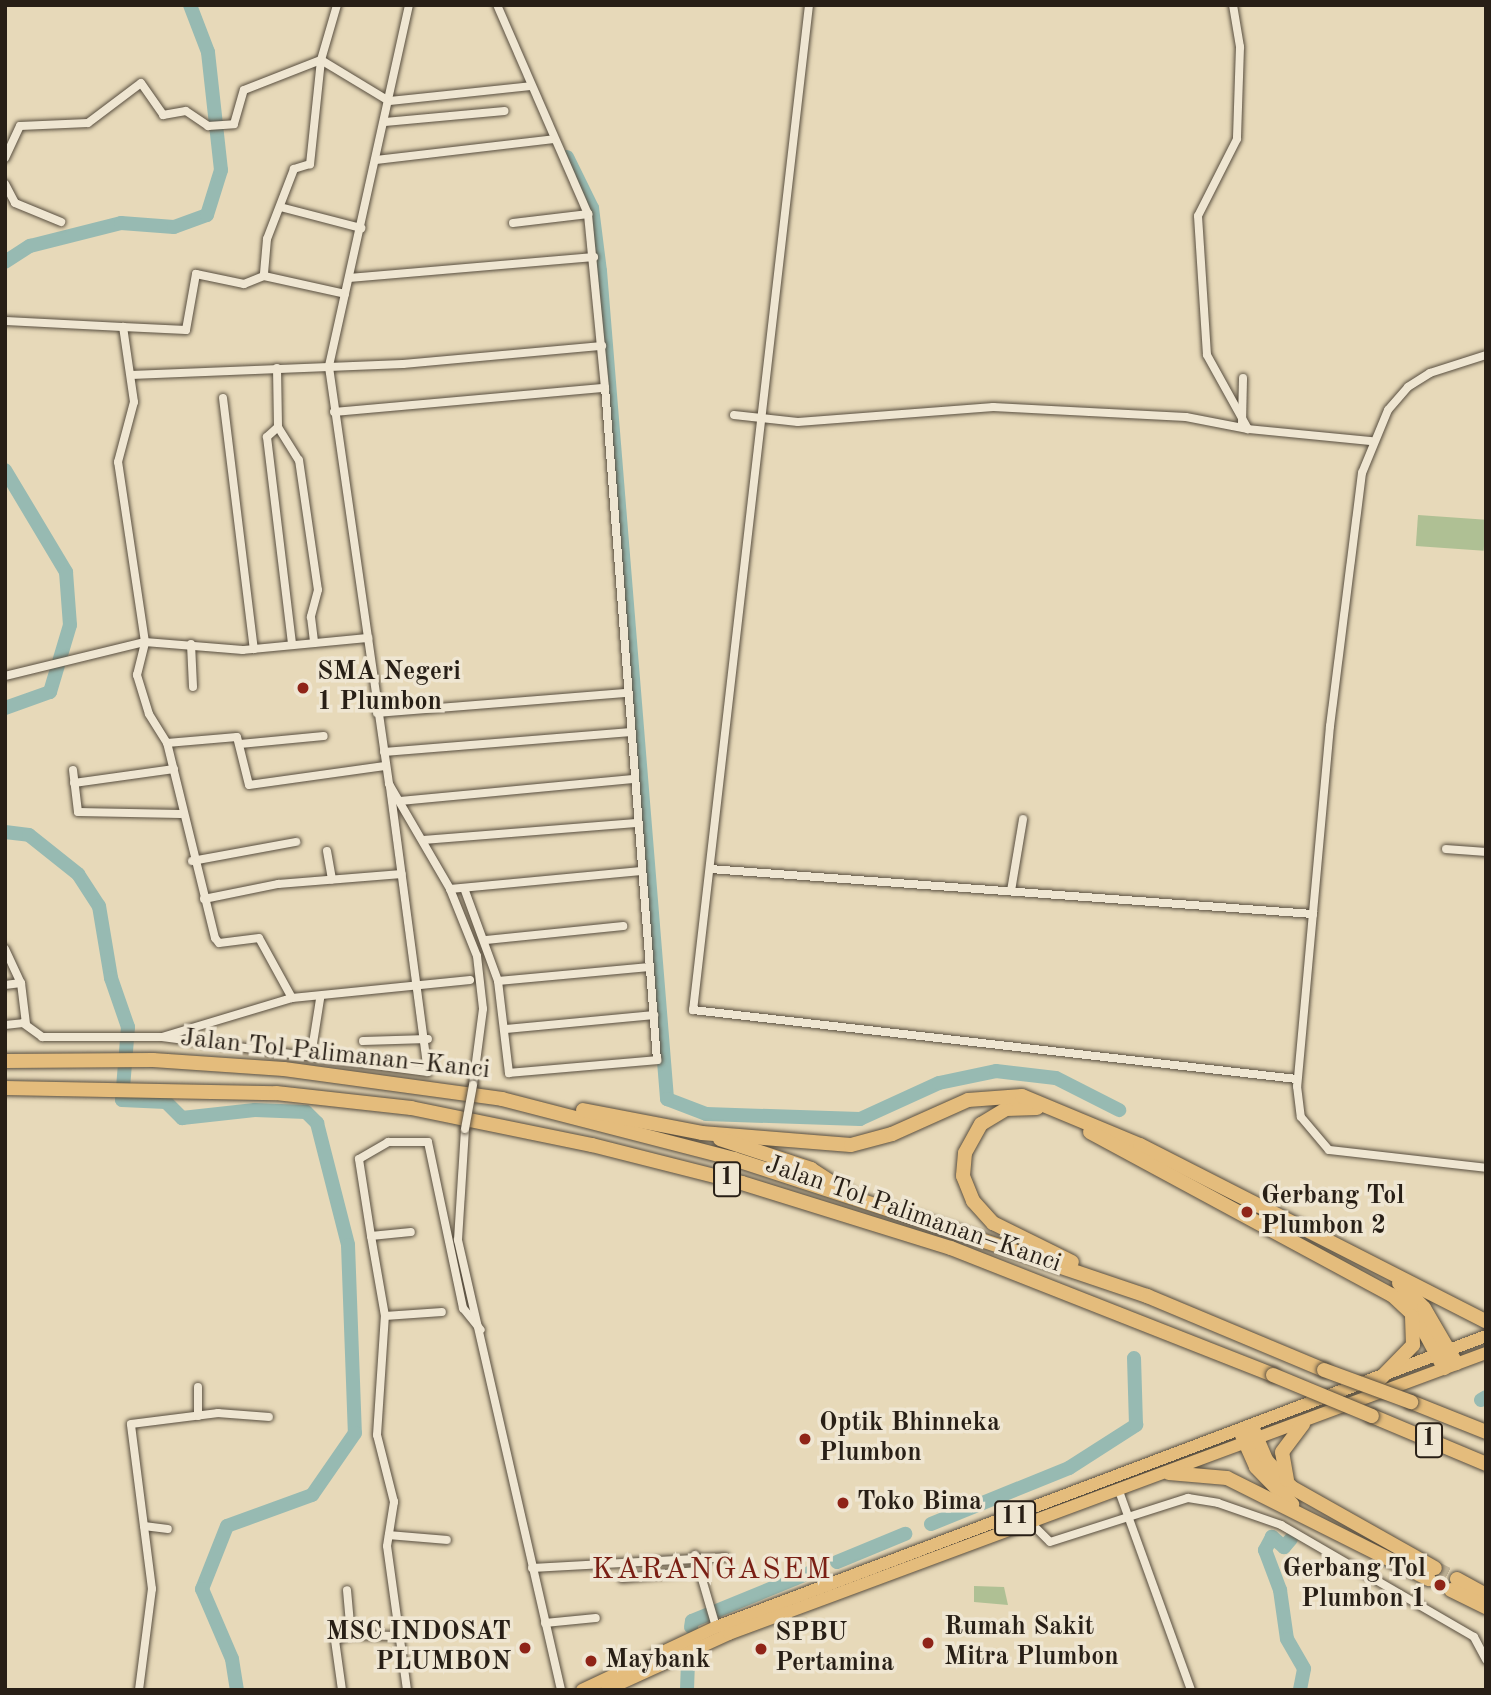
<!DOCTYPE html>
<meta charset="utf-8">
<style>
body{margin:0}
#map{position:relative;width:1491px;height:1695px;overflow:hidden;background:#e7d9b9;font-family:"Old Standard TT",serif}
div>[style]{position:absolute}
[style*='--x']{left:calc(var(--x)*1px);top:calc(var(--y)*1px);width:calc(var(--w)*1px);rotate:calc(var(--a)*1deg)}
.green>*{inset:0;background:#afc094;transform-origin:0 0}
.river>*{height:14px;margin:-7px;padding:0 7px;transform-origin:7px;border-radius:7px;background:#97bab2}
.motorway-tunnel>*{height:14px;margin-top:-7px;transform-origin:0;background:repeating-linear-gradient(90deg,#c1b498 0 14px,transparent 0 21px)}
.roads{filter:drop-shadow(0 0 2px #584e3f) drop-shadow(0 0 2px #584e3f)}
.minor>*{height:8px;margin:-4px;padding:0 4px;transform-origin:4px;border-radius:4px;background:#efe6d2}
.trunk>*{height:12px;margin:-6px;padding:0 6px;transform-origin:6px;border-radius:6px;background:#e4bc7c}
.motorway>*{height:14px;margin:-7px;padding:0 7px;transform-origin:7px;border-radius:7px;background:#e4bc7c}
.bridges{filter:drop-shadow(0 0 2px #584e3f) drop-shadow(0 0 2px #584e3f)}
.minor-bridge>*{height:8px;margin:-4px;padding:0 4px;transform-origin:4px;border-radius:4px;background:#efe6d2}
.motorway-bridge>*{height:14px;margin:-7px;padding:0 7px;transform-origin:7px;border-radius:7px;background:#e4bc7c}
.dots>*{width:19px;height:19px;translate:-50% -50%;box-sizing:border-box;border:4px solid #efe6d2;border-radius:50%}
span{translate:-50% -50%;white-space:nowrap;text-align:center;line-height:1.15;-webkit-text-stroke:7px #efe6d2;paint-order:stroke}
.shield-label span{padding:2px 5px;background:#efe6d2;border:2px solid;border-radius:5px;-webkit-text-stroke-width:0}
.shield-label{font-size:24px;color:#281f16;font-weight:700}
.poi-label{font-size:26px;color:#281f16;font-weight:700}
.left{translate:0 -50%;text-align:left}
.right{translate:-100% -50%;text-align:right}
.street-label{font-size:26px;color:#281f16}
.quarter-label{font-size:30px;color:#7a1f14;letter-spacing:2px}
.frame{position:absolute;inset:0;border:7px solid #281f16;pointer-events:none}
</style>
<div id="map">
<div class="green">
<div style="left:1418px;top:515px;width:68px;height:31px;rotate:4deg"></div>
<div style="clip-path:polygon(974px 1586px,1004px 1587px,1008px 1605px,974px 1602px)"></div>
</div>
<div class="river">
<div style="--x:567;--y:157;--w:57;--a:63.9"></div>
<div style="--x:592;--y:208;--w:64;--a:82.8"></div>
<div style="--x:600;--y:271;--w:831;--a:85.37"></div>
<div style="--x:667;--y:1099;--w:42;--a:21"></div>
<div style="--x:706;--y:1114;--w:154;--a:1.9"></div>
<div style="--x:860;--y:1119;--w:87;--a:-24.5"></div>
<div style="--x:939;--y:1083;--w:58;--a:-11.9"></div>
<div style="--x:996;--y:1071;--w:60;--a:6.7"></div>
<div style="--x:1056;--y:1078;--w:71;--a:26.9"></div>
<div style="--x:5;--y:262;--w:30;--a:-33"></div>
<div style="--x:30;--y:246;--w:94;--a:-14.2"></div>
<div style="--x:121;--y:223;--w:53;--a:4.3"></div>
<div style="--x:174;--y:227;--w:35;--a:-20"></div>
<div style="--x:207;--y:215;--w:47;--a:-72.7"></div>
<div style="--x:221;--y:170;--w:119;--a:-96.3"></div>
<div style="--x:208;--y:52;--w:50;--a:-111"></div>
<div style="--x:5;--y:470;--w:119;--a:59.1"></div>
<div style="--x:66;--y:572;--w:53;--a:85.7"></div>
<div style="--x:70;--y:625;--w:70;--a:106.6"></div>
<div style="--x:50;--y:692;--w:48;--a:160.4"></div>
<div style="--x:5;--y:832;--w:24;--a:7"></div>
<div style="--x:29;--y:835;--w:63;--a:38.5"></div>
<div style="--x:78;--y:874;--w:38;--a:57"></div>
<div style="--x:99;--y:906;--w:73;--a:80.5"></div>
<div style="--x:111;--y:978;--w:52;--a:70.9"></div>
<div style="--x:128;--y:1027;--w:73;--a:94.7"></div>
<div style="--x:122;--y:1100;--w:44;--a:2.6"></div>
<div style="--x:166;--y:1102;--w:23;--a:45"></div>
<div style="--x:182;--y:1118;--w:73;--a:-6.3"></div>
<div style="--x:255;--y:1110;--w:51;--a:2.2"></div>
<div style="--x:306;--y:1112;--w:16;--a:45"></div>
<div style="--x:317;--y:1123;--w:126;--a:75.7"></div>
<div style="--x:348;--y:1245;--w:188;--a:87.9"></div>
<div style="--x:355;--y:1433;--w:75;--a:124.7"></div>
<div style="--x:312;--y:1495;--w:90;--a:160"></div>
<div style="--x:227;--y:1526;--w:68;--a:111.6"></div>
<div style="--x:202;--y:1589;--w:76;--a:66.8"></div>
<div style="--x:232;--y:1659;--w:31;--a:81"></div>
<div style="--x:1481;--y:1400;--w:6;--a:-31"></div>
<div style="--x:931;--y:1524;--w:149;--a:-22.1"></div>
<div style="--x:1069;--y:1468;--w:80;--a:-32.7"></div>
<div style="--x:1136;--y:1425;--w:67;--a:-91.7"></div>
<div style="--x:1291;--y:1539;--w:11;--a:131"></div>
<div style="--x:1284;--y:1547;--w:16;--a:-140"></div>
<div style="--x:1272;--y:1537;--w:15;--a:118"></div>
<div style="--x:1265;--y:1550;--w:43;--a:69.4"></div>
<div style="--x:1280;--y:1590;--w:49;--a:81.9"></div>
<div style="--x:1287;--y:1639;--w:34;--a:60"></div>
<div style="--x:1304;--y:1669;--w:21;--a:101"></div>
<div style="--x:837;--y:1562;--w:74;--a:-22.4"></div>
<div style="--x:691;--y:1627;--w:6;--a:-81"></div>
<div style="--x:692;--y:1621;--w:137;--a:-22.3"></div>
<div style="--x:687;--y:1690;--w:26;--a:-88"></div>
</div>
<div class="motorway-tunnel">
<div style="--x:1435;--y:1568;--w:25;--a:27"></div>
<div style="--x:1429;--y:1579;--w:25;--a:27"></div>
</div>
<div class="roads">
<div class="minor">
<div style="--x:337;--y:5;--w:57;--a:106.2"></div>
<div style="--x:321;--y:60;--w:79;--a:31.1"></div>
<div style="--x:389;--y:101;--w:143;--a:-6"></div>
<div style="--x:409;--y:5;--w:371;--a:102.5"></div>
<div style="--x:329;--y:367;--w:421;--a:81.8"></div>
<div style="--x:389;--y:784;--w:121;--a:59.8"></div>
<div style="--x:450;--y:889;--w:72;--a:68.1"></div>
<div style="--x:477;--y:956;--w:53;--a:83.5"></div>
<div style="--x:483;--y:1009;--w:77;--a:97.5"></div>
<div style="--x:809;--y:5;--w:1012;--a:96.58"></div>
<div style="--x:693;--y:1010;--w:608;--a:6.52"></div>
<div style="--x:1233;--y:5;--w:43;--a:80.5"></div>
<div style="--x:1240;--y:47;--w:92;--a:91.9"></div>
<div style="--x:1237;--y:139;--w:86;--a:116.9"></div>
<div style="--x:1198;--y:216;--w:139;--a:86.3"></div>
<div style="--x:1207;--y:355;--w:85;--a:61"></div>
<div style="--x:1248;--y:429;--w:124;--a:5.6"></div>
<div style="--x:385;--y:122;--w:120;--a:-5.3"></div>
<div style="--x:5;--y:158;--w:35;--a:-65"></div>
<div style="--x:20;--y:126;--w:68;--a:-2.5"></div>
<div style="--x:88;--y:123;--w:66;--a:-37"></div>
<div style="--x:141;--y:83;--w:39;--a:55"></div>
<div style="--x:163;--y:115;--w:23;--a:-10"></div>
<div style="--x:186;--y:111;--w:27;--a:34"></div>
<div style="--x:208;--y:126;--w:26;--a:-4"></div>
<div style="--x:234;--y:124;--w:35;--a:-74"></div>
<div style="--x:244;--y:90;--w:83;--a:-21.3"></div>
<div style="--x:321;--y:60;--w:105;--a:96"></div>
<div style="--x:310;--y:164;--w:17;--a:163"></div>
<div style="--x:294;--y:169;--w:75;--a:111.1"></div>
<div style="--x:267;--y:239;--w:37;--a:95"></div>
<div style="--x:376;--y:160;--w:179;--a:-6.7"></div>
<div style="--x:5;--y:184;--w:21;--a:62"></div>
<div style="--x:15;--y:203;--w:50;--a:22.4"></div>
<div style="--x:284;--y:208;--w:80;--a:14.6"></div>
<div style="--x:513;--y:223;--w:76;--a:-6.8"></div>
<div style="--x:349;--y:278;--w:246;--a:-4.9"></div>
<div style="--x:5;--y:321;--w:118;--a:2.9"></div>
<div style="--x:1486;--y:355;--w:59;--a:162.2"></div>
<div style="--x:1430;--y:373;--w:26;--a:148"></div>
<div style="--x:1408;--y:387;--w:30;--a:131"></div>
<div style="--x:1388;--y:410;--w:68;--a:112.4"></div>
<div style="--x:1362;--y:473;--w:255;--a:97.2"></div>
<div style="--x:1330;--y:726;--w:362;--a:95.2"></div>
<div style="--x:1297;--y:1086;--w:31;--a:83"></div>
<div style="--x:1301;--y:1117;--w:43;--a:49.7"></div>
<div style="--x:1329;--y:1150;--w:158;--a:6.5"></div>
<div style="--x:277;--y:368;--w:59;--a:89"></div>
<div style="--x:131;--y:375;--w:272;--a:-2.3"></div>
<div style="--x:403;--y:364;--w:200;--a:-5.2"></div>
<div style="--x:223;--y:398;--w:253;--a:83"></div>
<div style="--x:334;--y:412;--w:272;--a:-5.1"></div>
<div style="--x:605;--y:388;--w:175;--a:-95.6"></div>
<div style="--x:588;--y:214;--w:228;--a:-113.5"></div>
<div style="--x:734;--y:415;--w:64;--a:6.2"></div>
<div style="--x:798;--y:422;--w:196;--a:-4.4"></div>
<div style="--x:993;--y:407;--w:193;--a:3"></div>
<div style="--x:1186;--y:417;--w:63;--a:11"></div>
<div style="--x:1242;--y:423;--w:45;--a:-88.7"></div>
<div style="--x:278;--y:427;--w:39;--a:58"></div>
<div style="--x:299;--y:460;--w:131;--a:81.7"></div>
<div style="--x:318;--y:590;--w:28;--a:105"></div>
<div style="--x:311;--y:617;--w:26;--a:83"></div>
<div style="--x:278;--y:427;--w:15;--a:138"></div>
<div style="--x:267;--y:437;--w:209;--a:83.1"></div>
<div style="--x:191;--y:644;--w:43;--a:87.3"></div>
<div style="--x:5;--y:676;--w:144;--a:-13.7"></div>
<div style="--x:145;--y:642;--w:182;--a:-98.5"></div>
<div style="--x:118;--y:462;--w:62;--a:-75.1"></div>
<div style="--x:134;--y:402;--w:76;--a:-98.3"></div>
<div style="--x:123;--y:327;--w:63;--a:2.7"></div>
<div style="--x:186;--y:330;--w:57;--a:-79.9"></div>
<div style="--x:196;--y:274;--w:49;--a:11.8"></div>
<div style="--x:244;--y:284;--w:22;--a:-22"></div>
<div style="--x:264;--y:276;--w:83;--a:12.5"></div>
<div style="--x:377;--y:713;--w:251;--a:-4.6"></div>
<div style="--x:167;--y:743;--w:70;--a:-4.9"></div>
<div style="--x:237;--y:737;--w:49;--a:76"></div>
<div style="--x:249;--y:785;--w:137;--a:-8"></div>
<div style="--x:240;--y:744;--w:84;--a:-5.4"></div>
<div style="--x:384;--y:752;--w:248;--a:-4.6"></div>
<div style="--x:73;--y:770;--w:42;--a:83.2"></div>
<div style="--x:78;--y:812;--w:103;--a:1.1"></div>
<div style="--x:74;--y:783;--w:101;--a:-8"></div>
<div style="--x:400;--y:801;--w:234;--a:-5.4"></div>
<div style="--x:424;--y:840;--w:212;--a:-4.6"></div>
<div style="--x:1446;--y:849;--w:40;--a:4.3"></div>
<div style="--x:327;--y:851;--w:29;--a:80"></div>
<div style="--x:192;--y:861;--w:106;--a:-10.4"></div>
<div style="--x:710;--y:869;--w:605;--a:4.27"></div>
<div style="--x:464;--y:888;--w:99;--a:69.9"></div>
<div style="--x:498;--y:981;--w:93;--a:83.2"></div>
<div style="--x:509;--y:1073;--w:149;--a:-5"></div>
<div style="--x:657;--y:1060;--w:674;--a:-94.42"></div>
<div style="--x:450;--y:889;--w:192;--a:-5.4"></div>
<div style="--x:1011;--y:891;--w:73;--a:-80.5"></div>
<div style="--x:204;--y:899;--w:76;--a:-11.5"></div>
<div style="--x:278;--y:884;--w:124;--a:-4.6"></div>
<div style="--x:486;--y:940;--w:138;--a:-5.8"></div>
<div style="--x:5;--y:949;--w:38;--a:65"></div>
<div style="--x:498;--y:981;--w:152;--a:-5.3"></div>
<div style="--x:5;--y:985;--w:16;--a:-7"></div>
<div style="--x:21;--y:983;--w:41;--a:83"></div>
<div style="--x:292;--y:998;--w:68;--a:-118.8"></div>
<div style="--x:259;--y:938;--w:40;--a:172.9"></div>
<div style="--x:219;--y:943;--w:6;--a:-129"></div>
<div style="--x:215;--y:938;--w:201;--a:-103.8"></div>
<div style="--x:167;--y:743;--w:34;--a:-122"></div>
<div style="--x:149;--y:714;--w:41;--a:-107.1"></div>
<div style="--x:137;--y:675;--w:34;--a:-76"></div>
<div style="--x:145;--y:642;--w:98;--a:4.7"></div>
<div style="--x:243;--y:650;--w:126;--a:-5.5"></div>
<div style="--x:5;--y:1025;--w:18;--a:-6"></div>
<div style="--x:23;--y:1023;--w:24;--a:36"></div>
<div style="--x:42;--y:1037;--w:120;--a:0"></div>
<div style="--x:162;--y:1037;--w:268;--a:7.5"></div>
<div style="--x:428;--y:1072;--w:288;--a:-97.6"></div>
<div style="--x:506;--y:1029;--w:149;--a:-5.4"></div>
<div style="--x:162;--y:1037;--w:136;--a:-16.7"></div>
<div style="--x:292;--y:998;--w:179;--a:-5.8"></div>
<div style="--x:363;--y:1041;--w:65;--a:-1.8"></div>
<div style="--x:311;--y:1056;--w:58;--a:-81"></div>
<div style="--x:465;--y:1129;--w:111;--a:93.6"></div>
<div style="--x:458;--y:1240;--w:462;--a:77.1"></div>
<div style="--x:371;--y:1236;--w:78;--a:-98.9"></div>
<div style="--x:359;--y:1159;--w:34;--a:-30"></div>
<div style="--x:388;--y:1142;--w:40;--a:0"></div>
<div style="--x:428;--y:1142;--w:170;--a:78.1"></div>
<div style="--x:463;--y:1308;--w:28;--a:51"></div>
<div style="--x:385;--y:1316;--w:57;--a:-4"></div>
<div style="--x:198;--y:1387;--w:29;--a:90"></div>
<div style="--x:1119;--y:1491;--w:212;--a:70.1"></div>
<div style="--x:1032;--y:1524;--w:25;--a:45"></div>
<div style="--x:1050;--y:1542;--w:145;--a:-17.7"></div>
<div style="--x:1188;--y:1498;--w:30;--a:9"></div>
<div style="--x:1218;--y:1503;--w:67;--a:19.2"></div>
<div style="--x:1281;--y:1525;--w:223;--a:30.1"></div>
<div style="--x:1474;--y:1637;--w:26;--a:62"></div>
<div style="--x:144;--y:1526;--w:24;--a:7"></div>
<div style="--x:389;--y:1535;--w:58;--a:4.9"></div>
<div style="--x:695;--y:1555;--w:75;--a:73.7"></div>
<div style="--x:532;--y:1568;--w:194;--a:-3.2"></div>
<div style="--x:622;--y:1578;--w:75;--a:-5.3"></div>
<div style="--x:545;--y:1623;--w:51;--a:-5.6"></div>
<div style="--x:351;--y:1635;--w:45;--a:1.3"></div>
<div style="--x:139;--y:1690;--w:102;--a:-82.7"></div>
<div style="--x:152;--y:1589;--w:166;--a:-97.3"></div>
<div style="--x:131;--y:1424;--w:88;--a:-7.2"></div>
<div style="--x:218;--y:1413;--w:51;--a:4.5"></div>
<div style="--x:342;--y:1690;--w:50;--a:-98"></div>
<div style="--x:335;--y:1640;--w:17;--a:-17"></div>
<div style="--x:351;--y:1635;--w:45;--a:-95.1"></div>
<div style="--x:407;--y:1690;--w:145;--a:-97.9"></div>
<div style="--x:387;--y:1546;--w:45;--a:-81"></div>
<div style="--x:394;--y:1502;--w:69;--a:-104.2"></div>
<div style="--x:377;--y:1435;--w:119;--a:-86.2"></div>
<div style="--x:385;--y:1316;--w:81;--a:-99.9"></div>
<div style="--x:371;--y:1236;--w:40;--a:-5.7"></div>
</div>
<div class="trunk">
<div style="--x:582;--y:1690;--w:148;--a:-25.2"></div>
<div style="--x:716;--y:1627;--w:823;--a:-20.7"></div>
<div style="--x:606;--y:1690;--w:135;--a:-24.5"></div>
<div style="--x:729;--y:1634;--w:807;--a:-20.37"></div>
</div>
<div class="motorway">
<div style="--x:5;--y:1061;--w:148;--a:-0.4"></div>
<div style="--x:153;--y:1060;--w:131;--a:3.9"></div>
<div style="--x:284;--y:1069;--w:220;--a:7.8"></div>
<div style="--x:502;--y:1099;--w:240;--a:14.5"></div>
<div style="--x:734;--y:1159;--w:236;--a:18.1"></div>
<div style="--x:958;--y:1232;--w:200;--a:18.7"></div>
<div style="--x:1147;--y:1296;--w:192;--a:22.7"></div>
<div style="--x:5;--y:1088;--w:271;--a:1.1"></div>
<div style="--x:276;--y:1093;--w:136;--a:6.3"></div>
<div style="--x:411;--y:1108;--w:185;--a:11.6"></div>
<div style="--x:592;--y:1145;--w:155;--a:14.2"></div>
<div style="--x:742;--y:1183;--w:219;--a:17.3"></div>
<div style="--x:951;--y:1248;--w:346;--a:21.5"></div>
<div style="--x:1037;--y:1108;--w:31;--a:178"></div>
<div style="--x:1006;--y:1109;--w:29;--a:149"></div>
<div style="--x:981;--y:1124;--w:33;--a:119"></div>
<div style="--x:965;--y:1153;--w:23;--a:95"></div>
<div style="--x:963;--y:1176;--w:27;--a:68"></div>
<div style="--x:973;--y:1201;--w:30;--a:48"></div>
<div style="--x:993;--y:1223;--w:88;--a:26.3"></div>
<div style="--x:583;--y:1110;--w:121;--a:10.9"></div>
<div style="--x:702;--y:1133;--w:149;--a:4.6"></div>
<div style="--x:851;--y:1145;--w:42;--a:-15"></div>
<div style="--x:892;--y:1134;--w:83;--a:-24.1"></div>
<div style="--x:968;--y:1100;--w:54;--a:-4.2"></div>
<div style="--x:1022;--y:1096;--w:128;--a:22.6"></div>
<div style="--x:1140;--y:1145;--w:388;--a:27"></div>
<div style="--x:1090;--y:1132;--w:343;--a:28.4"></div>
<div style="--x:1392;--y:1295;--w:34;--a:43"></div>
<div style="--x:1417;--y:1318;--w:57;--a:61.6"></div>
<div style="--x:720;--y:1139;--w:96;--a:18.2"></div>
<div style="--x:811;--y:1169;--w:48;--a:33"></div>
<div style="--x:1399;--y:1283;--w:35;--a:45"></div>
<div style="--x:1424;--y:1308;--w:64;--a:59.8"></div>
<div style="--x:1379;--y:1380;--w:49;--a:-45.8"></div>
<div style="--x:1413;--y:1345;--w:29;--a:-92"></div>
<div style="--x:1411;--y:1402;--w:81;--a:21.8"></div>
<div style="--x:1372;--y:1416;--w:124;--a:22.8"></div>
<div style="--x:1253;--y:1429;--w:34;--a:67"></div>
<div style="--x:1266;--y:1460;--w:37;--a:47"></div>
<div style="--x:1291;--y:1487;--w:165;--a:29.4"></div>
<div style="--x:1241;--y:1433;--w:37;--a:66"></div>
<div style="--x:1256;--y:1467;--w:52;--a:45.8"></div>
<div style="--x:1169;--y:1473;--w:58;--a:4.9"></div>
<div style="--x:1227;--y:1478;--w:226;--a:26.6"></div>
<div style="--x:1287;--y:1480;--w:28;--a:-100"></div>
<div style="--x:1282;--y:1452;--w:35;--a:-53"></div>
<div style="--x:1457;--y:1579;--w:33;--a:29"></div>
<div style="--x:1451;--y:1590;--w:39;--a:26"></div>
</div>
</div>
<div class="bridges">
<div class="minor-bridge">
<div style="--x:465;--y:1129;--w:45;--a:-79.7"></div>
</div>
<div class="motorway-bridge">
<div style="--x:1324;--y:1370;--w:93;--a:20.2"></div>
<div style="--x:1273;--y:1375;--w:107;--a:22.5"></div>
</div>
</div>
<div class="dots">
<div style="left:303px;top:688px;background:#8f2418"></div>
<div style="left:1247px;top:1212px;background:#8f2418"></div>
<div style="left:805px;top:1439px;background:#8f2418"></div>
<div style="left:843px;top:1503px;background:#8f2418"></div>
<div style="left:1440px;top:1585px;background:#8f2418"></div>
<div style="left:928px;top:1643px;background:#8f2418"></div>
<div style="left:525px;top:1648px;background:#8f2418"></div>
<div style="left:761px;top:1649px;background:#8f2418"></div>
<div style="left:591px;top:1661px;background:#8f2418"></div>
</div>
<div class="shield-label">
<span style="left:727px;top:1179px">1</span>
<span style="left:1429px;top:1440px">1</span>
<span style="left:1015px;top:1518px">11</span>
</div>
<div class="poi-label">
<span class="left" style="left:317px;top:688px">SMA Negeri<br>1 Plumbon</span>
<span class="left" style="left:1261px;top:1212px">Gerbang Tol<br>Plumbon 2</span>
<span class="left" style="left:819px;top:1439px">Optik Bhinneka<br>Plumbon</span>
<span class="left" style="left:857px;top:1503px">Toko Bima</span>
<span class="right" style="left:1426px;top:1585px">Gerbang Tol<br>Plumbon 1</span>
<span class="left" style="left:944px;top:1643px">Rumah Sakit<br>Mitra Plumbon</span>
<span class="right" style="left:511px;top:1648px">MSC INDOSAT<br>PLUMBON</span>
<span class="left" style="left:775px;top:1649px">SPBU<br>Pertamina</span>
<span class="left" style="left:605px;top:1661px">Maybank</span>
</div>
<div class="street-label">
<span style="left:335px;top:1055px;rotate:6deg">Jalan Tol Palimanan–Kanci</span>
<span style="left:913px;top:1215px;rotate:19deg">Jalan Tol Palimanan–Kanci</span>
</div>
<div class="quarter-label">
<span style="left:712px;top:1570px">KARANGASEM</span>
</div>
<div class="frame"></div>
</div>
